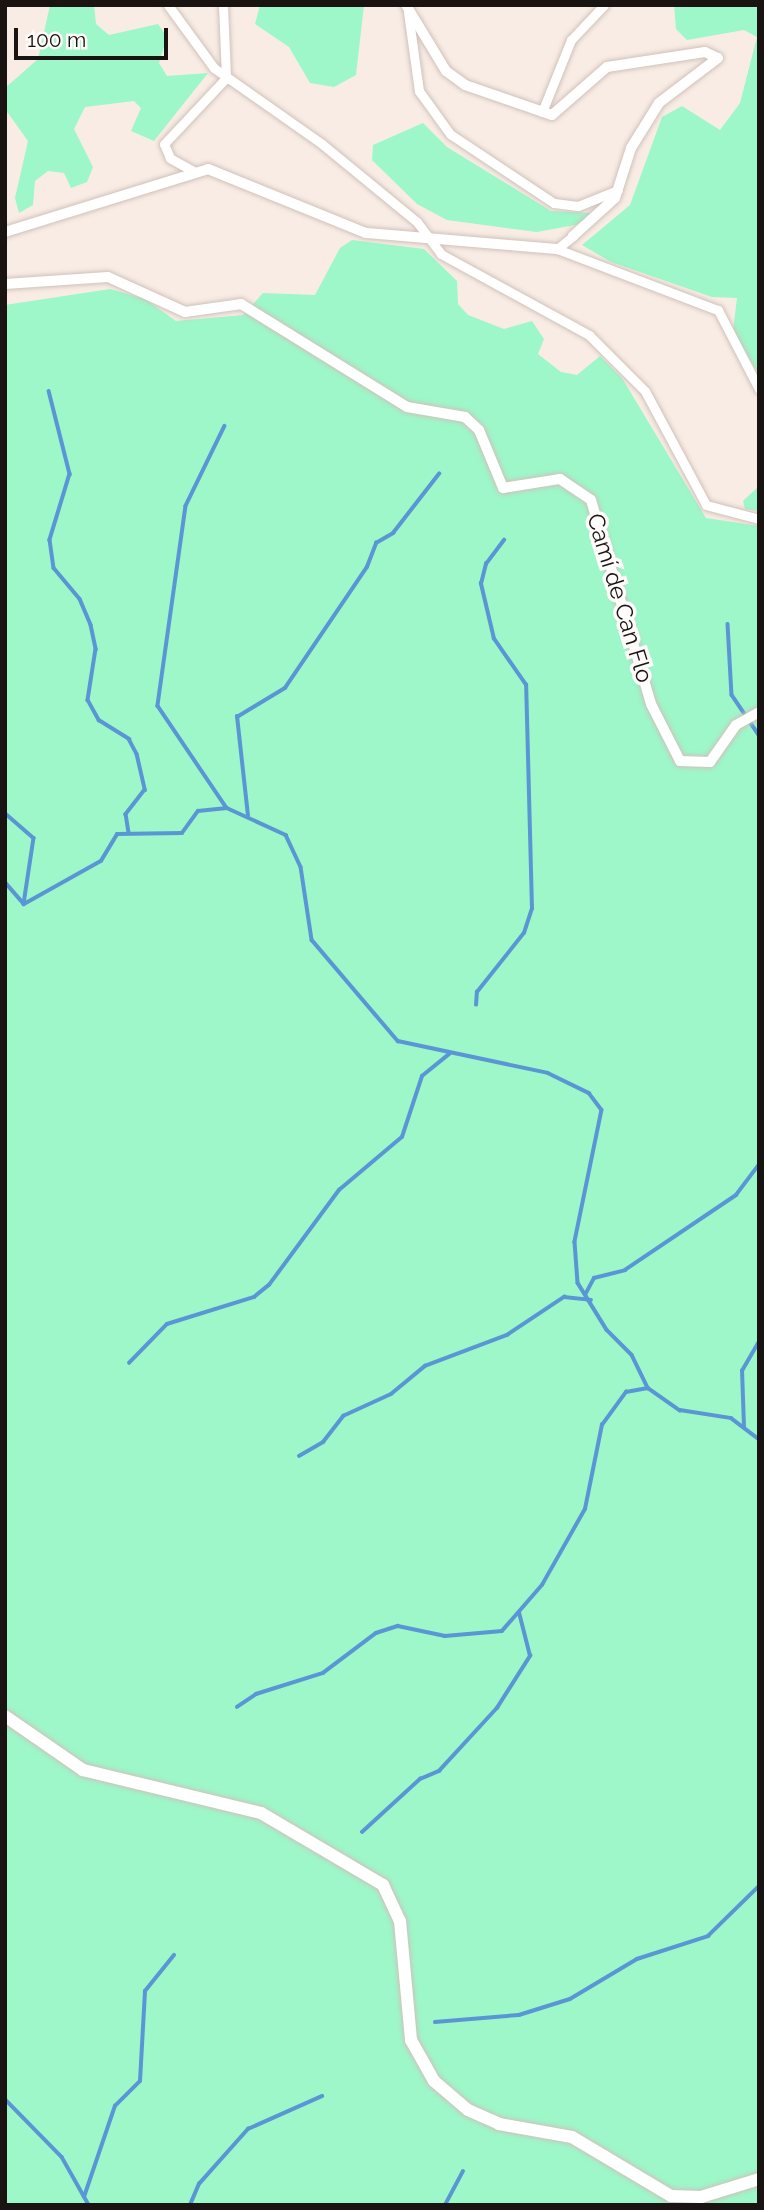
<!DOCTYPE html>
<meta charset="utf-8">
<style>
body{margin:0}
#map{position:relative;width:764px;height:2210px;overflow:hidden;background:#f9ece4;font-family:Raleway,sans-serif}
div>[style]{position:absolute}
.green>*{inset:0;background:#9df7c9}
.stream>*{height:3.5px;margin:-1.75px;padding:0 1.75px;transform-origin:1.75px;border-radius:1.75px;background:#5a96d5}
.roads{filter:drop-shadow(0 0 2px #cfc2bb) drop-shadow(0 0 2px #cfc2bb)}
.minor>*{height:9px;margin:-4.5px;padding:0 4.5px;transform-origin:4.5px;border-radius:4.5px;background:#fff}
.tertiary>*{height:10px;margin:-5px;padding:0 5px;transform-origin:5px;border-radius:5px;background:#fff}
.secondary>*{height:12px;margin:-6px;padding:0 6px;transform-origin:6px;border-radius:6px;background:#fff}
span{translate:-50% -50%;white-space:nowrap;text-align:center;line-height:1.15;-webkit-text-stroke:7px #fefbfa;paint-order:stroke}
.street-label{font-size:23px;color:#191412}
.frame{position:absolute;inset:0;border:7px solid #191412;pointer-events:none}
.scale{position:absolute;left:14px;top:28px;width:154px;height:32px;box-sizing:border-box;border:4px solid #191412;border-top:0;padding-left:9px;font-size:21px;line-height:24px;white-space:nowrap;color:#191412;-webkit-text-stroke:5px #fefbfa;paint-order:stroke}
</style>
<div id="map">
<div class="green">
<div style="clip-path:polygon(50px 5px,94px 5px,96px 24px,109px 35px,158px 24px,167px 37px,159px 63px,167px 76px,208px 73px,154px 141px,131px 131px,141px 108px,134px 101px,85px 107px,74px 129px,93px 167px,87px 182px,71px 188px,64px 173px,48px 171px,35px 181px,33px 205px,19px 213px,15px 198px,28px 141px,5px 109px,5px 88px,38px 59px)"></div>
<div style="clip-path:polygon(260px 5px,364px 5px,356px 75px,334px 87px,310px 83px,289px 47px,255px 24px)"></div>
<div style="clip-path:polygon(674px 5px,759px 5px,759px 375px,733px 331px,737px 298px,712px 297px,611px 262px,582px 245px,630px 205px,662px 117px,682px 106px,720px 130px,740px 103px,757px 37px,744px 30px,687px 40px,676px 29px)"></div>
<div style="clip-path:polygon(423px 123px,447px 147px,551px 211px,593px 213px,580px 224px,537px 232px,447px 220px,417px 204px,372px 160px,373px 145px)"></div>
<div style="clip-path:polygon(352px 240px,424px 249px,457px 281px,458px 304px,468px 315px,504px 329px,532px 321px,544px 339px,538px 354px,561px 372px,577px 375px,600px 356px,622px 378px,706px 518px,759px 526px,759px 2205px,5px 2205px,5px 305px,110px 289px,145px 299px,176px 321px,243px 315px,263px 293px,315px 295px,340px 248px)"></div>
<div style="clip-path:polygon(759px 486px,759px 511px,745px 509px,743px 501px)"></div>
</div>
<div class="stream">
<div style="left:49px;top:391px;width:86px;rotate:75.8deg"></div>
<div style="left:70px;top:474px;width:69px;rotate:106.9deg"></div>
<div style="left:50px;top:540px;width:28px;rotate:82deg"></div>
<div style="left:54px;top:568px;width:40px;rotate:50deg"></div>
<div style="left:80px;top:599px;width:28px;rotate:67deg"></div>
<div style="left:91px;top:625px;width:25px;rotate:78deg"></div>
<div style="left:96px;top:649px;width:52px;rotate:98.9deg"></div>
<div style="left:88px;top:700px;width:23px;rotate:61deg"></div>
<div style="left:99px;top:720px;width:36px;rotate:32deg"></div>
<div style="left:129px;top:739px;width:17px;rotate:62deg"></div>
<div style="left:137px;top:754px;width:37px;rotate:77deg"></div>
<div style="left:145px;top:790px;width:31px;rotate:128deg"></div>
<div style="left:126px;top:814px;width:19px;rotate:81deg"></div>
<div style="left:225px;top:426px;width:89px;rotate:116deg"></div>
<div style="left:186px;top:506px;width:202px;rotate:98deg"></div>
<div style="left:158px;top:706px;width:122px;rotate:56deg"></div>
<div style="left:728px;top:624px;width:71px;rotate:86.8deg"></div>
<div style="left:732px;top:695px;width:48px;rotate:56deg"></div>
<div style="left:5px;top:813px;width:38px;rotate:41deg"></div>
<div style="left:34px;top:838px;width:67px;rotate:98.6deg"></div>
<div style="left:248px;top:816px;width:100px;rotate:-96.3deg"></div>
<div style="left:237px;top:717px;width:56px;rotate:-31.1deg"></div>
<div style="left:285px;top:688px;width:146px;rotate:-55.9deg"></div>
<div style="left:367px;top:567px;width:26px;rotate:-69deg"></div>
<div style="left:376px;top:543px;width:20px;rotate:-30deg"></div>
<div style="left:393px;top:533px;width:75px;rotate:-52.1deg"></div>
<div style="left:5px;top:882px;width:29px;rotate:49deg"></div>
<div style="left:24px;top:904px;width:88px;rotate:-29.2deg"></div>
<div style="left:101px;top:861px;width:31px;rotate:-59deg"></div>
<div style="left:117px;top:834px;width:65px;rotate:-0.9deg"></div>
<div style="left:182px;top:833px;width:27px;rotate:-54deg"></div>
<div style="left:198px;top:811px;width:29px;rotate:-6deg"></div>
<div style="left:227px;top:808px;width:65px;rotate:24.6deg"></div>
<div style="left:286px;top:835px;width:35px;rotate:65deg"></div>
<div style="left:301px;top:867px;width:74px;rotate:81.4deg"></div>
<div style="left:312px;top:940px;width:133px;rotate:49.6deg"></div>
<div style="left:398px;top:1041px;width:153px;rotate:12deg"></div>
<div style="left:548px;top:1073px;width:46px;rotate:26deg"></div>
<div style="left:589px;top:1093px;width:21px;rotate:53deg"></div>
<div style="left:602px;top:1110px;width:135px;rotate:101.6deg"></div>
<div style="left:575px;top:1242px;width:41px;rotate:85.8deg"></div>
<div style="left:578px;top:1283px;width:55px;rotate:58.3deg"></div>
<div style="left:607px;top:1330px;width:35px;rotate:45deg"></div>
<div style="left:632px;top:1355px;width:37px;rotate:64deg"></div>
<div style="left:648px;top:1388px;width:39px;rotate:35deg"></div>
<div style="left:680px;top:1410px;width:52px;rotate:8.9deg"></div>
<div style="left:731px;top:1418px;width:35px;rotate:37deg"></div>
<div style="left:476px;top:1005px;width:13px;rotate:-86deg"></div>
<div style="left:477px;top:992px;width:75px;rotate:-51.5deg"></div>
<div style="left:524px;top:933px;width:25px;rotate:-72deg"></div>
<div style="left:532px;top:909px;width:224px;rotate:-91.5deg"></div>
<div style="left:526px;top:685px;width:56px;rotate:-124.8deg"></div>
<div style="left:494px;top:639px;width:57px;rotate:-103.3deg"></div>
<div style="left:481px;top:584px;width:21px;rotate:-76deg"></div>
<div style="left:486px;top:564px;width:30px;rotate:-53deg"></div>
<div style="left:585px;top:1295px;width:19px;rotate:-62deg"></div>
<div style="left:594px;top:1278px;width:32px;rotate:-14deg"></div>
<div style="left:625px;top:1270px;width:134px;rotate:-34deg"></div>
<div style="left:736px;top:1195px;width:38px;rotate:-53deg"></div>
<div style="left:129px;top:1363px;width:54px;rotate:-45.7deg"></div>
<div style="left:167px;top:1324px;width:91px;rotate:-17.2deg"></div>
<div style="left:254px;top:1297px;width:19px;rotate:-39deg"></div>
<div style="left:269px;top:1285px;width:118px;rotate:-53.6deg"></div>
<div style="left:339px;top:1190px;width:82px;rotate:-40.1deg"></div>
<div style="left:402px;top:1137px;width:64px;rotate:-71.8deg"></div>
<div style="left:422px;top:1076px;width:35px;rotate:-39deg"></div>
<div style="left:744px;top:1427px;width:56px;rotate:-92deg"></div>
<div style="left:742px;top:1371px;width:34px;rotate:-60deg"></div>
<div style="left:299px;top:1456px;width:28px;rotate:-30deg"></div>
<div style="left:323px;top:1442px;width:33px;rotate:-52deg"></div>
<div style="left:343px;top:1416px;width:53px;rotate:-24.6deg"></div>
<div style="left:391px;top:1394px;width:44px;rotate:-39.5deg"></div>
<div style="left:425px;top:1366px;width:88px;rotate:-20.7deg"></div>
<div style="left:507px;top:1335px;width:69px;rotate:-33.7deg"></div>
<div style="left:564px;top:1297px;width:27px;rotate:6deg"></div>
<div style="left:237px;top:1707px;width:23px;rotate:-34deg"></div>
<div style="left:256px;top:1694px;width:70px;rotate:-17.4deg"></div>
<div style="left:323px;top:1673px;width:66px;rotate:-37deg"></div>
<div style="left:376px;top:1633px;width:23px;rotate:-18deg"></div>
<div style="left:398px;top:1626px;width:48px;rotate:12deg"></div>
<div style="left:445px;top:1636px;width:57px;rotate:-5deg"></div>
<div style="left:502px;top:1631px;width:61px;rotate:-49deg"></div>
<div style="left:542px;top:1585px;width:87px;rotate:-60.5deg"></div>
<div style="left:585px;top:1509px;width:86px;rotate:-78.6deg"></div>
<div style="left:602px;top:1425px;width:41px;rotate:-54deg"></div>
<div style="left:626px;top:1392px;width:22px;rotate:-10deg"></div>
<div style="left:362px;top:1832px;width:79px;rotate:-42.4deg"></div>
<div style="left:420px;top:1779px;width:21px;rotate:-23deg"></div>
<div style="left:439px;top:1771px;width:86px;rotate:-47.4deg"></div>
<div style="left:497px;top:1708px;width:62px;rotate:-57.6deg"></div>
<div style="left:530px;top:1656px;width:44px;rotate:-104.3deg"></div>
<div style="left:435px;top:2022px;width:84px;rotate:-4.8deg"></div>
<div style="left:519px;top:2015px;width:53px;rotate:-17.4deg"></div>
<div style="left:570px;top:1999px;width:78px;rotate:-30.8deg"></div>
<div style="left:637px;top:1959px;width:75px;rotate:-17.9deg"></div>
<div style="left:708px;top:1936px;width:71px;rotate:-44.4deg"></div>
<div style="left:5px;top:2099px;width:81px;rotate:45.5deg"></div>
<div style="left:62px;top:2157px;width:55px;rotate:60.6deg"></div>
<div style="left:84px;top:2197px;width:96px;rotate:-71.2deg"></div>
<div style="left:115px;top:2106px;width:35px;rotate:-45deg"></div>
<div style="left:140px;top:2081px;width:90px;rotate:-86.8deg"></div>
<div style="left:145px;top:1991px;width:46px;rotate:-51.1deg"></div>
<div style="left:190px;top:2205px;width:23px;rotate:-67deg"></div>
<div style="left:199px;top:2184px;width:74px;rotate:-48.3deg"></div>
<div style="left:248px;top:2129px;width:81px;rotate:-24deg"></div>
<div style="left:445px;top:2205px;width:38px;rotate:-62deg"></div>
</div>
<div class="roads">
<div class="minor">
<div style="left:168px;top:5px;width:78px;rotate:53.9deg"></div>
<div style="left:214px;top:68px;width:132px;rotate:35.1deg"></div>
<div style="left:322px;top:144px;width:123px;rotate:39.4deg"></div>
<div style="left:417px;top:222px;width:40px;rotate:53deg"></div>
<div style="left:441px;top:254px;width:169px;rotate:28.7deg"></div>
<div style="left:589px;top:335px;width:79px;rotate:45deg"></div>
<div style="left:645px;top:391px;width:129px;rotate:61.8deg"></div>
<div style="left:706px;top:505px;width:55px;rotate:14.8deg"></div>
<div style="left:223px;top:5px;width:73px;rotate:87.6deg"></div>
<div style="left:408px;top:12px;width:80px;rotate:82.1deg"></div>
<div style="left:419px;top:91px;width:53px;rotate:54.2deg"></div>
<div style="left:450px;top:134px;width:125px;rotate:33.6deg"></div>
<div style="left:554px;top:203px;width:24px;rotate:7deg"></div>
<div style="left:578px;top:206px;width:43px;rotate:-21.8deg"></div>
<div style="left:542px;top:112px;width:78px;rotate:-68.1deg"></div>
<div style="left:571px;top:40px;width:48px;rotate:-46.7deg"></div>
<div style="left:195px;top:172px;width:29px;rotate:-151deg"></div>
<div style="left:170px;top:158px;width:15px;rotate:-113deg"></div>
<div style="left:164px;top:144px;width:91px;rotate:-46.8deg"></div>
<div style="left:573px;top:236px;width:21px;rotate:141deg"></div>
<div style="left:557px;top:249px;width:172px;rotate:20.8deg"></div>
<div style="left:718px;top:310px;width:89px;rotate:62.6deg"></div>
</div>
<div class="tertiary">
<div style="left:406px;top:5px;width:77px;rotate:58.8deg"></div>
<div style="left:446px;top:71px;width:24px;rotate:36deg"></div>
<div style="left:465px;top:85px;width:92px;rotate:19deg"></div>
<div style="left:552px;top:115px;width:73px;rotate:-41.1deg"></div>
<div style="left:607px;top:67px;width:99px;rotate:-8.7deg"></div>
<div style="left:705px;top:52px;width:14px;rotate:25deg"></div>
<div style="left:718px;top:58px;width:74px;rotate:142.7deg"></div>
<div style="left:659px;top:103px;width:53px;rotate:121.9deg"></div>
<div style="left:631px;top:148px;width:52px;rotate:107.7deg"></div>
<div style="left:615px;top:198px;width:57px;rotate:137.9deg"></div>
<div style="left:5px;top:232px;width:213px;rotate:-17.2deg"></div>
<div style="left:208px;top:169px;width:170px;rotate:22.1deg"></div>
<div style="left:366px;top:233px;width:192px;rotate:4.8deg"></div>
<div style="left:5px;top:284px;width:103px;rotate:-3.9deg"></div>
<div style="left:108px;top:277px;width:85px;rotate:24.4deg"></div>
<div style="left:185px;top:312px;width:57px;rotate:-8.1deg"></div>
<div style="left:241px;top:304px;width:195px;rotate:31.8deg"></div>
<div style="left:407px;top:407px;width:59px;rotate:9.8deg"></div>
<div style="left:465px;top:417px;width:19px;rotate:43deg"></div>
<div style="left:479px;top:430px;width:63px;rotate:67.5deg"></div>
<div style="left:503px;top:488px;width:58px;rotate:-9deg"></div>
<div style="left:560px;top:479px;width:37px;rotate:34deg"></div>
<div style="left:591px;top:500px;width:213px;rotate:73.6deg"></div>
<div style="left:651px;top:704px;width:64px;rotate:63deg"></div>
<div style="left:680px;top:761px;width:30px;rotate:2deg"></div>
<div style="left:710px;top:762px;width:45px;rotate:-54.9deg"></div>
<div style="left:736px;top:725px;width:26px;rotate:-29deg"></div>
</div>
<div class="secondary">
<div style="left:5px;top:1716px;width:95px;rotate:34.7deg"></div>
<div style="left:83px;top:1770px;width:183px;rotate:13.6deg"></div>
<div style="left:261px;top:1813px;width:142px;rotate:30.5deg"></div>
<div style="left:383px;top:1885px;width:40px;rotate:65deg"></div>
<div style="left:400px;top:1921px;width:120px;rotate:84.7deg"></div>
<div style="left:411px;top:2040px;width:47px;rotate:60.7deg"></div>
<div style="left:434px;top:2081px;width:45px;rotate:40.5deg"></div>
<div style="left:468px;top:2110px;width:34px;rotate:24deg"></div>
<div style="left:499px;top:2124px;width:74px;rotate:10.1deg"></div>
<div style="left:572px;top:2137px;width:115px;rotate:30.8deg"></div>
<div style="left:671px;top:2196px;width:30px;rotate:2deg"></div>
<div style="left:701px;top:2197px;width:61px;rotate:-17.2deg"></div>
</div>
</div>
<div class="street-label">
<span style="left:620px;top:598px;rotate:73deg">Camí de Can Flo</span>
</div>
<div class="frame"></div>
<div class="scale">100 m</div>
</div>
